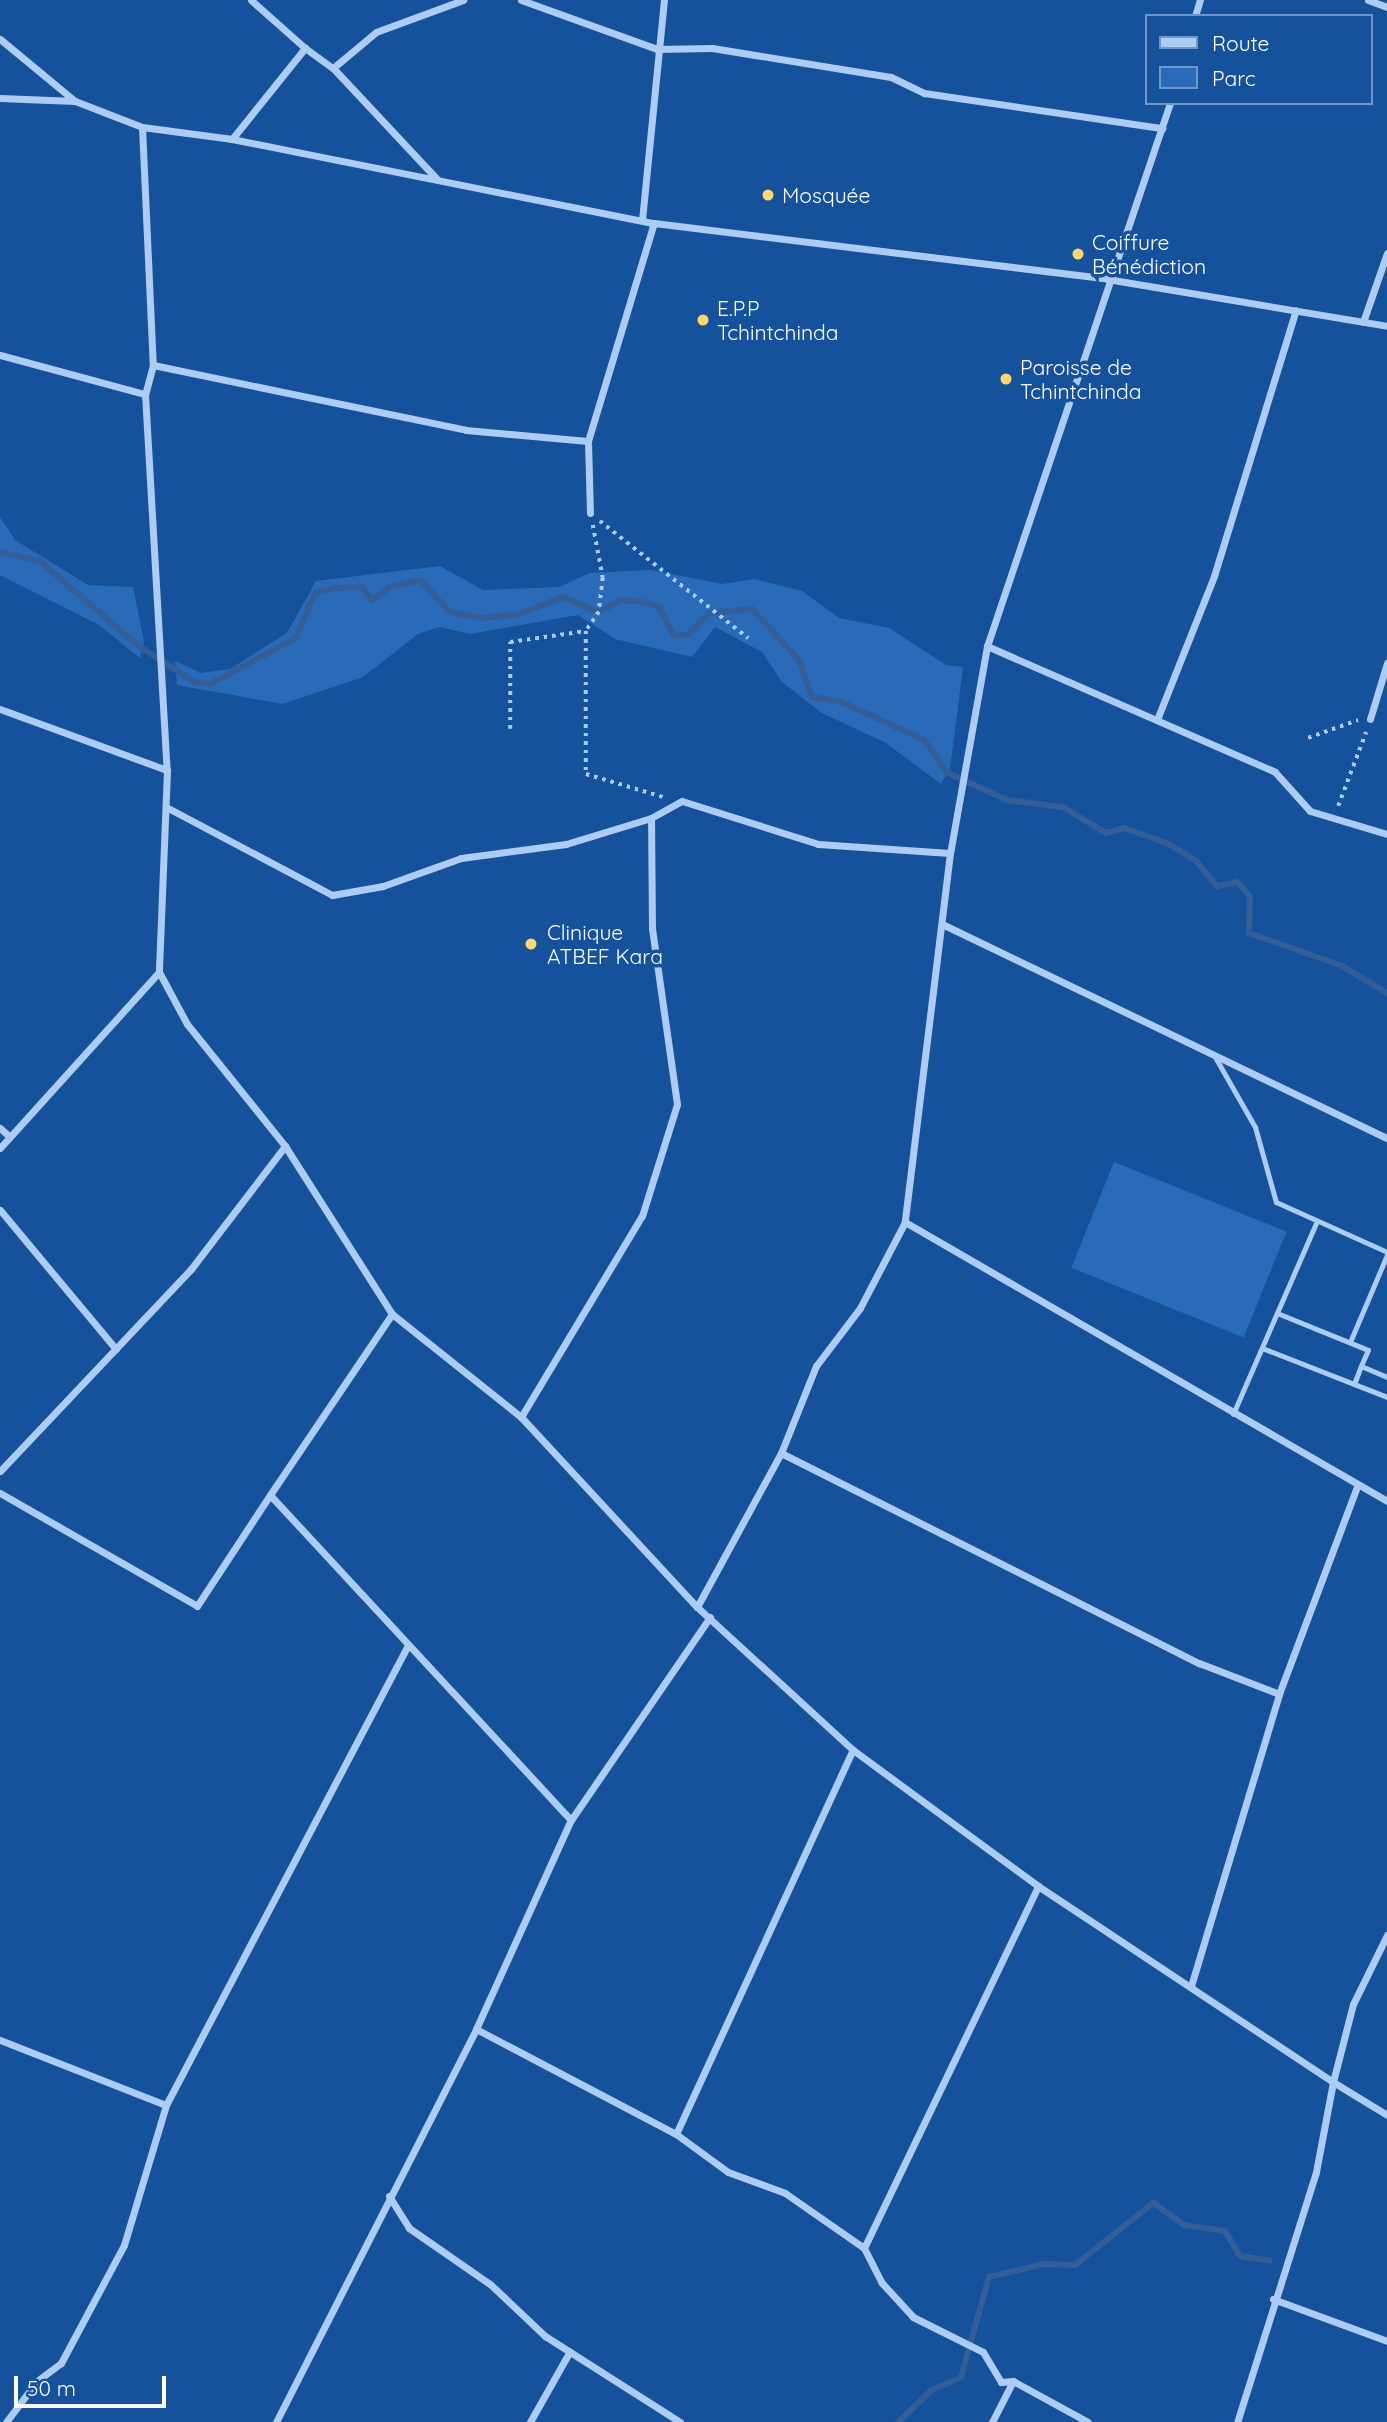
<!DOCTYPE html>
<meta charset="utf-8">
<style>
body{margin:0}
#map{position:relative;width:1387px;height:2422px;overflow:hidden;background:#16519c;font-family:Quicksand,sans-serif}
div>[style]{position:absolute}
.green>*{inset:0;background:#2a6bb9;transform-origin:0 0}
.stream>*{height:6px;margin:-3px;padding:0 3px;transform-origin:3px;border-radius:3px;background:#345e95}
.path>*{height:3.5px;margin-top:-1.75px;transform-origin:0;background:repeating-linear-gradient(90deg,#adccf3 0 3.5px,transparent 0 8.5px)}
.lane>*{height:5px;margin:-2.5px;padding:0 2.5px;transform-origin:2.5px;border-radius:2.5px;background:#adccf3}
.street>*{height:7px;margin:-3.5px;padding:0 3.5px;transform-origin:3.5px;border-radius:3.5px;background:#adccf3}
.dots>*{width:19px;height:19px;translate:-50% -50%;box-sizing:border-box;border:4px solid #16519c;border-radius:50%}
span{translate:-50% -50%;white-space:nowrap;text-align:center;line-height:1.15;-webkit-text-stroke:7px #16519c;paint-order:stroke}
.poi-label{font-size:21px;color:#fff}
.left{translate:0 -50%;text-align:left}
.legend{position:absolute;left:1145px;top:14px;width:228px;height:91px;box-sizing:border-box;background:#16519c;border:2px solid #7397c4;margin:0;padding:9px 12px;list-style:none;font-size:21px;color:#fff}
.legend li{display:flex;align-items:center;gap:14px;height:35px}
.legend b{width:35px;border:2px solid #7397c4}
.scale{position:absolute;left:14px;top:2376px;width:152px;height:32px;box-sizing:border-box;border:4px solid #fff;border-top:0;padding-left:9px;font-size:21px;line-height:24px;white-space:nowrap;color:#fff;-webkit-text-stroke:5px #16519c;paint-order:stroke}
</style>
<div id="map">
<div class="green">
<div style="clip-path:polygon(0 517px,15px 540px,88px 585px,133px 587px,144px 642px,140px 658px,99px 625px,0 575px)"></div>
<div style="clip-path:polygon(440px 566px,483px 590px,559px 587px,590px 573px,651px 570px,722px 584px,754px 579px,802px 591px,839px 618px,889px 628px,946px 665px,963px 667px,950px 768px,941px 784px,886px 743px,822px 713px,782px 682px,762px 652px,715px 627px,692px 657px,615px 639px,578px 615px,470px 634px,440px 627px,418px 634px,363px 677px,282px 704px,177px 685px,175px 661px,201px 673px,230px 669px,287px 633px,316px 581px)"></div>
<div style="left:1114px;top:1162px;width:186px;height:114px;rotate:22deg"></div>
</div>
<div class="stream">
<div style="left:0;top:552px;width:41px;rotate:12.7deg"></div>
<div style="left:40px;top:561px;width:127px;rotate:40.8deg"></div>
<div style="left:136px;top:644px;width:69px;rotate:33.2deg"></div>
<div style="left:194px;top:682px;width:16px;rotate:7deg"></div>
<div style="left:210px;top:684px;width:98px;rotate:-28.1deg"></div>
<div style="left:296px;top:638px;width:49px;rotate:-67.1deg"></div>
<div style="left:315px;top:593px;width:20px;rotate:-15deg"></div>
<div style="left:334px;top:588px;width:28px;rotate:-2deg"></div>
<div style="left:362px;top:587px;width:16px;rotate:52deg"></div>
<div style="left:372px;top:600px;width:22px;rotate:-36deg"></div>
<div style="left:390px;top:587px;width:31px;rotate:-13deg"></div>
<div style="left:420px;top:580px;width:44px;rotate:46.8deg"></div>
<div style="left:450px;top:612px;width:31px;rotate:11deg"></div>
<div style="left:480px;top:618px;width:37px;rotate:-5deg"></div>
<div style="left:517px;top:615px;width:49px;rotate:-21.4deg"></div>
<div style="left:563px;top:597px;width:39px;rotate:23deg"></div>
<div style="left:599px;top:612px;width:25px;rotate:-29deg"></div>
<div style="left:621px;top:600px;width:21px;rotate:5deg"></div>
<div style="left:642px;top:602px;width:18px;rotate:16deg"></div>
<div style="left:659px;top:607px;width:33px;rotate:63deg"></div>
<div style="left:674px;top:636px;width:15px;rotate:-8deg"></div>
<div style="left:689px;top:634px;width:29px;rotate:-46deg"></div>
<div style="left:709px;top:613px;width:43px;rotate:-5.3deg"></div>
<div style="left:752px;top:609px;width:69px;rotate:47.3deg"></div>
<div style="left:799px;top:660px;width:39px;rotate:71deg"></div>
<div style="left:812px;top:697px;width:30px;rotate:9deg"></div>
<div style="left:842px;top:702px;width:90px;rotate:24.9deg"></div>
<div style="left:924px;top:740px;width:39px;rotate:55deg"></div>
<div style="left:946px;top:772px;width:67px;rotate:24.7deg"></div>
<div style="left:1007px;top:800px;width:56px;rotate:7.1deg"></div>
<div style="left:1063px;top:807px;width:50px;rotate:31.2deg"></div>
<div style="left:1106px;top:833px;width:19px;rotate:-16deg"></div>
<div style="left:1124px;top:828px;width:48px;rotate:19.6deg"></div>
<div style="left:1169px;top:844px;width:32px;rotate:32deg"></div>
<div style="left:1196px;top:861px;width:33px;rotate:50deg"></div>
<div style="left:1217px;top:886px;width:20px;rotate:-11deg"></div>
<div style="left:1237px;top:882px;width:8px;rotate:45deg"></div>
<div style="left:1243px;top:888px;width:11px;rotate:52deg"></div>
<div style="left:1250px;top:897px;width:36px;rotate:92deg"></div>
<div style="left:1249px;top:933px;width:99px;rotate:19.5deg"></div>
<div style="left:1342px;top:966px;width:52px;rotate:31deg"></div>
<div style="left:898px;top:2422px;width:47px;rotate:-43.3deg"></div>
<div style="left:932px;top:2390px;width:32px;rotate:-24deg"></div>
<div style="left:961px;top:2377px;width:104px;rotate:-74.4deg"></div>
<div style="left:989px;top:2277px;width:57px;rotate:-13.3deg"></div>
<div style="left:1044px;top:2264px;width:31px;rotate:2deg"></div>
<div style="left:1075px;top:2265px;width:100px;rotate:-38.5deg"></div>
<div style="left:1153px;top:2203px;width:38px;rotate:35deg"></div>
<div style="left:1184px;top:2225px;width:41px;rotate:8.3deg"></div>
<div style="left:1225px;top:2231px;width:29px;rotate:59deg"></div>
<div style="left:1240px;top:2256px;width:30px;rotate:9deg"></div>
</div>
<div class="path">
<div style="left:600px;top:521px;width:189px;rotate:38.3deg"></div>
<div style="left:593px;top:525px;width:54px;rotate:79.3deg"></div>
<div style="left:603px;top:578px;width:34px;rotate:97deg"></div>
<div style="left:599px;top:612px;width:23px;rotate:124deg"></div>
<div style="left:586px;top:631px;width:143px;rotate:90deg"></div>
<div style="left:586px;top:774px;width:80px;rotate:16.6deg"></div>
<div style="left:510px;top:729px;width:87px;rotate:-90deg"></div>
<div style="left:510px;top:642px;width:77px;rotate:-8.2deg"></div>
<div style="left:1308px;top:738px;width:53px;rotate:-19.8deg"></div>
<div style="left:1338px;top:806px;width:79px;rotate:-69.3deg"></div>
</div>
<div class="lane">
<div style="left:1215px;top:1057px;width:81px;rotate:60.3deg"></div>
<div style="left:1255px;top:1127px;width:78px;rotate:74.4deg"></div>
<div style="left:1276px;top:1202px;width:122px;rotate:24.2deg"></div>
<div style="left:1277px;top:1313px;width:98px;rotate:22.1deg"></div>
<div style="left:1368px;top:1350px;width:17px;rotate:114deg"></div>
<div style="left:1361px;top:1366px;width:28px;rotate:23deg"></div>
<div style="left:1350px;top:1342px;width:95px;rotate:-67deg"></div>
<div style="left:1262px;top:1348px;width:134px;rotate:21.4deg"></div>
<div style="left:1354px;top:1384px;width:19px;rotate:-69deg"></div>
<div style="left:1233px;top:1414px;width:208px;rotate:-66.5deg"></div>
</div>
<div class="street">
<div style="left:521px;top:0;width:145px;rotate:19.8deg"></div>
<div style="left:657px;top:49px;width:55px;rotate:-1deg"></div>
<div style="left:712px;top:48px;width:181px;rotate:9.2deg"></div>
<div style="left:891px;top:77px;width:37px;rotate:26deg"></div>
<div style="left:924px;top:93px;width:241px;rotate:8.4deg"></div>
<div style="left:1368px;top:0;width:20px;rotate:20deg"></div>
<div style="left:1195px;top:16px;width:17px;rotate:-73deg"></div>
<div style="left:0;top:39px;width:97px;rotate:39.6deg"></div>
<div style="left:75px;top:101px;width:72px;rotate:21.2deg"></div>
<div style="left:142px;top:127px;width:91px;rotate:7.6deg"></div>
<div style="left:232px;top:139px;width:430px;rotate:11.3deg"></div>
<div style="left:654px;top:223px;width:456px;rotate:7deg"></div>
<div style="left:1107px;top:279px;width:284px;rotate:9.5deg"></div>
<div style="left:305px;top:48px;width:34px;rotate:36deg"></div>
<div style="left:333px;top:68px;width:56px;rotate:-39.9deg"></div>
<div style="left:376px;top:32px;width:93px;rotate:-20.2deg"></div>
<div style="left:333px;top:68px;width:152px;rotate:46.9deg"></div>
<div style="left:0;top:98px;width:75px;rotate:2.3deg"></div>
<div style="left:1170px;top:103px;width:573px;rotate:108.62deg"></div>
<div style="left:987px;top:646px;width:210px;rotate:100.1deg"></div>
<div style="left:950px;top:853px;width:372px;rotate:97deg"></div>
<div style="left:905px;top:1222px;width:557px;rotate:30.06deg"></div>
<div style="left:142px;top:127px;width:238px;rotate:87.4deg"></div>
<div style="left:153px;top:365px;width:30px;rotate:105deg"></div>
<div style="left:145px;top:394px;width:377px;rotate:86.7deg"></div>
<div style="left:167px;top:770px;width:202px;rotate:92.3deg"></div>
<div style="left:159px;top:972px;width:59px;rotate:61.7deg"></div>
<div style="left:187px;top:1024px;width:156px;rotate:51.2deg"></div>
<div style="left:285px;top:1146px;width:199px;rotate:57.5deg"></div>
<div style="left:392px;top:1314px;width:165px;rotate:38.6deg"></div>
<div style="left:521px;top:1417px;width:259px;rotate:47.2deg"></div>
<div style="left:697px;top:1607px;width:212px;rotate:42.5deg"></div>
<div style="left:853px;top:1750px;width:230px;rotate:36.3deg"></div>
<div style="left:1038px;top:1886px;width:354px;rotate:33.6deg"></div>
<div style="left:1333px;top:2082px;width:92px;rotate:100.7deg"></div>
<div style="left:1316px;top:2172px;width:262px;rotate:107.5deg"></div>
<div style="left:232px;top:139px;width:117px;rotate:-51.3deg"></div>
<div style="left:305px;top:48px;width:72px;rotate:-138.4deg"></div>
<div style="left:642px;top:220px;width:221px;rotate:-84.3deg"></div>
<div style="left:1363px;top:322px;width:73px;rotate:-70.8deg"></div>
<div style="left:0;top:355px;width:150px;rotate:15.1deg"></div>
<div style="left:153px;top:365px;width:320px;rotate:11.7deg"></div>
<div style="left:466px;top:430px;width:122px;rotate:5.2deg"></div>
<div style="left:590px;top:513px;width:72px;rotate:-91.6deg"></div>
<div style="left:588px;top:441px;width:228px;rotate:-73.2deg"></div>
<div style="left:987px;top:646px;width:314px;rotate:23.6deg"></div>
<div style="left:1275px;top:772px;width:52px;rotate:48.1deg"></div>
<div style="left:1310px;top:811px;width:80px;rotate:16.6deg"></div>
<div style="left:0;top:709px;width:178px;rotate:20.1deg"></div>
<div style="left:1158px;top:717px;width:152px;rotate:-68.3deg"></div>
<div style="left:1214px;top:576px;width:278px;rotate:-72.9deg"></div>
<div style="left:1370px;top:719px;width:59px;rotate:-73.1deg"></div>
<div style="left:166px;top:807px;width:188px;rotate:27.9deg"></div>
<div style="left:332px;top:895px;width:52px;rotate:-10deg"></div>
<div style="left:383px;top:886px;width:83px;rotate:-19.7deg"></div>
<div style="left:461px;top:858px;width:106px;rotate:-7.6deg"></div>
<div style="left:566px;top:844px;width:89px;rotate:-17deg"></div>
<div style="left:942px;top:924px;width:494px;rotate:25.7deg"></div>
<div style="left:0;top:1128px;width:12px;rotate:42deg"></div>
<div style="left:0;top:1148px;width:237px;rotate:-47.9deg"></div>
<div style="left:0;top:1210px;width:181px;rotate:50.2deg"></div>
<div style="left:392px;top:1314px;width:218px;rotate:124deg"></div>
<div style="left:270px;top:1495px;width:443px;rotate:47.2deg"></div>
<div style="left:521px;top:1417px;width:235px;rotate:-59deg"></div>
<div style="left:642px;top:1216px;width:117px;rotate:-72.6deg"></div>
<div style="left:677px;top:1104px;width:177px;rotate:-98.1deg"></div>
<div style="left:652px;top:929px;width:111px;rotate:-90.5deg"></div>
<div style="left:651px;top:818px;width:35px;rotate:-29deg"></div>
<div style="left:682px;top:801px;width:143px;rotate:17.5deg"></div>
<div style="left:818px;top:844px;width:132px;rotate:3.9deg"></div>
<div style="left:781px;top:1453px;width:468px;rotate:26.7deg"></div>
<div style="left:1199px;top:1663px;width:86px;rotate:21.2deg"></div>
<div style="left:0;top:1471px;width:278px;rotate:-46.6deg"></div>
<div style="left:191px;top:1269px;width:155px;rotate:-52.6deg"></div>
<div style="left:0;top:1493px;width:227px;rotate:29.8deg"></div>
<div style="left:197px;top:1606px;width:133px;rotate:-56.7deg"></div>
<div style="left:697px;top:1607px;width:175px;rotate:-61.4deg"></div>
<div style="left:781px;top:1453px;width:94px;rotate:-68.1deg"></div>
<div style="left:816px;top:1366px;width:73px;rotate:-52.8deg"></div>
<div style="left:860px;top:1308px;width:97px;rotate:-62.4deg"></div>
<div style="left:1387px;top:1935px;width:77px;rotate:116.2deg"></div>
<div style="left:1353px;top:2004px;width:81px;rotate:104.4deg"></div>
<div style="left:1333px;top:2082px;width:63px;rotate:31.4deg"></div>
<div style="left:1191px;top:1986px;width:305px;rotate:-73.2deg"></div>
<div style="left:1279px;top:1694px;width:221px;rotate:-69.4deg"></div>
<div style="left:476px;top:2029px;width:226px;rotate:27.7deg"></div>
<div style="left:676px;top:2134px;width:64px;rotate:36.2deg"></div>
<div style="left:728px;top:2172px;width:61px;rotate:20.2deg"></div>
<div style="left:785px;top:2193px;width:96px;rotate:34.8deg"></div>
<div style="left:864px;top:2248px;width:39px;rotate:63deg"></div>
<div style="left:882px;top:2283px;width:46px;rotate:47.6deg"></div>
<div style="left:913px;top:2317px;width:78px;rotate:26.6deg"></div>
<div style="left:983px;top:2352px;width:35px;rotate:59deg"></div>
<div style="left:1001px;top:2382px;width:12px;rotate:-5deg"></div>
<div style="left:0;top:2040px;width:178px;rotate:21.4deg"></div>
<div style="left:676px;top:2134px;width:423px;rotate:-65.3deg"></div>
<div style="left:389px;top:2196px;width:38px;rotate:58deg"></div>
<div style="left:409px;top:2228px;width:98px;rotate:34.7deg"></div>
<div style="left:490px;top:2284px;width:76px;rotate:43.4deg"></div>
<div style="left:545px;top:2336px;width:160px;rotate:32.5deg"></div>
<div style="left:864px;top:2248px;width:402px;rotate:-64.3deg"></div>
<div style="left:1273px;top:2299px;width:121px;rotate:20.2deg"></div>
<div style="left:6px;top:2422px;width:51px;rotate:-52.9deg"></div>
<div style="left:37px;top:2381px;width:30px;rotate:-37deg"></div>
<div style="left:61px;top:2363px;width:134px;rotate:-61.9deg"></div>
<div style="left:124px;top:2245px;width:146px;rotate:-73.3deg"></div>
<div style="left:166px;top:2105px;width:520px;rotate:-62.25deg"></div>
<div style="left:276px;top:2422px;width:441px;rotate:-63deg"></div>
<div style="left:476px;top:2029px;width:230px;rotate:-65.6deg"></div>
<div style="left:571px;top:1820px;width:246px;rotate:-55.6deg"></div>
<div style="left:530px;top:2422px;width:81px;rotate:-60.6deg"></div>
<div style="left:992px;top:2422px;width:46px;rotate:-62.9deg"></div>
<div style="left:1013px;top:2381px;width:85px;rotate:28.7deg"></div>
</div>
<div class="dots">
<div style="left:768px;top:195px;background:#ffd56e"></div>
<div style="left:1078px;top:254px;background:#ffd56e"></div>
<div style="left:703px;top:320px;background:#ffd56e"></div>
<div style="left:1006px;top:379px;background:#ffd56e"></div>
<div style="left:531px;top:944px;background:#ffd56e"></div>
</div>
<div class="poi-label">
<span class="left" style="left:782px;top:195px">Mosquée</span>
<span class="left" style="left:1092px;top:254px">Coiffure<br>Bénédiction</span>
<span class="left" style="left:717px;top:320px">E.P.P<br>Tchintchinda</span>
<span class="left" style="left:1020px;top:379px">Paroisse de<br>Tchintchinda</span>
<span class="left" style="left:547px;top:944px">Clinique<br>ATBEF Kara</span>
</div>
<ul class="legend">
<li><b style="height:9px;background:#adccf3"></b>Route</li>
<li><b style="height:19px;background:#2a6bb9"></b>Parc</li>
</ul>
<div class="scale">50 m</div>
</div>
